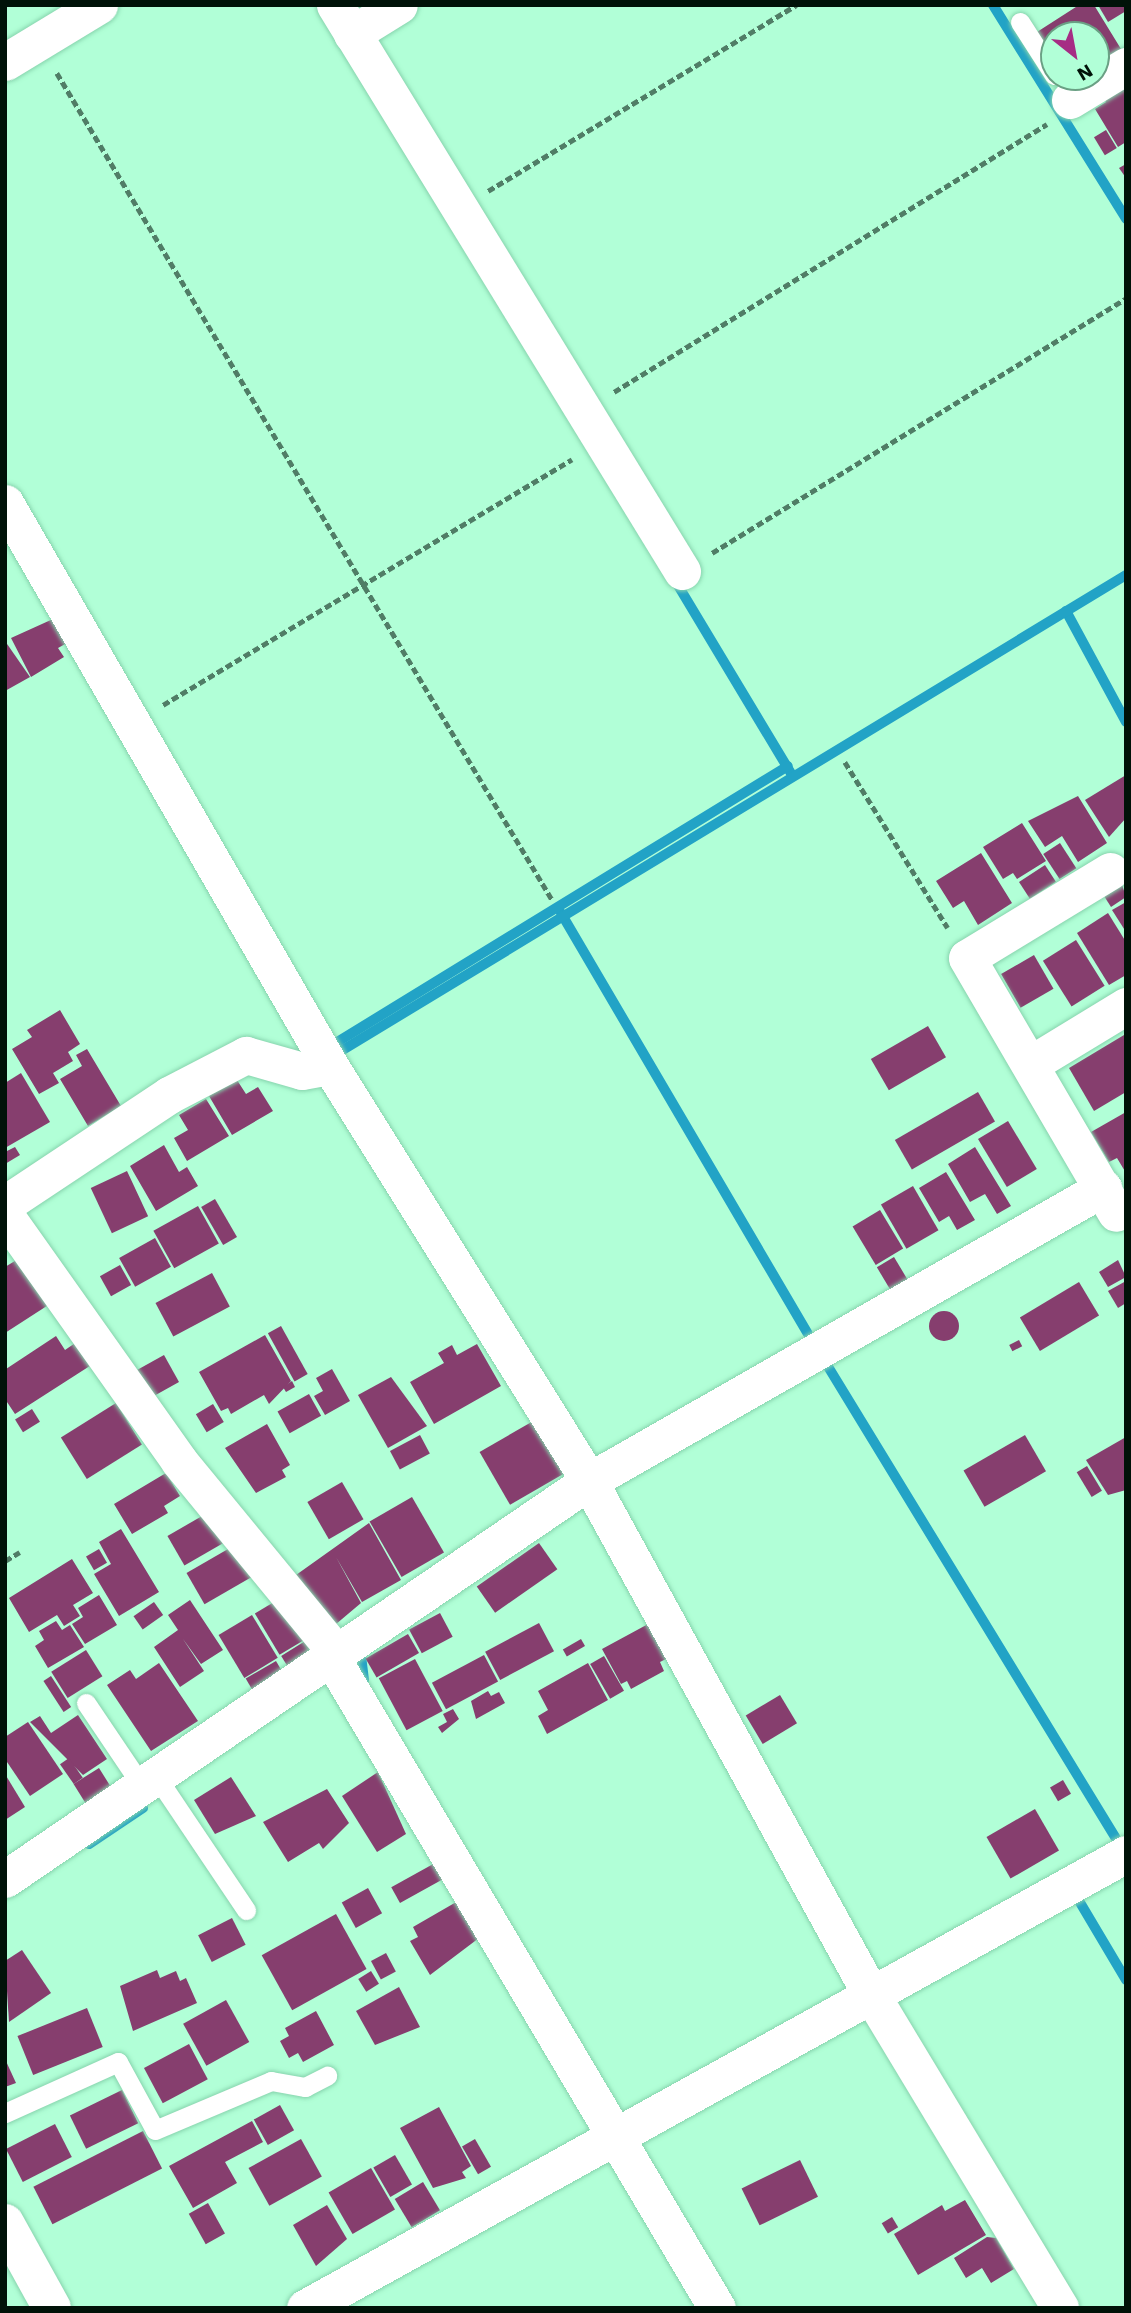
<!DOCTYPE html>
<style>
body{margin:0}
#map{position:relative;width:1131px;height:2313px;overflow:hidden;background:#b1ffd7;font-family:"Work Sans",sans-serif}
div>[style]{position:absolute}
.stream>*{height:10px;margin:-5px;padding:0 5px;transform-origin:5px;border-radius:5px;background:#22a3c6}
.building>*{inset:0;background:#863e6e;transform-origin:0 0}
.round{border-radius:50%}
.path>*{height:4.5px;margin-top:-2.25px;transform-origin:0;background:repeating-linear-gradient(90deg,#507d66 0 7px,transparent 0 10.5px)}
.roads{filter:drop-shadow(0 0 2px #87d4ad) drop-shadow(0 0 2px #87d4ad)}
.service>*{height:19px;margin:-9.5px;padding:0 9.5px;transform-origin:9.5px;border-radius:9.5px;background:#fff}
.minor>*{height:37px;margin:-18.5px;padding:0 18.5px;transform-origin:18.5px;border-radius:18.5px;background:#fff}
.secondary>*{height:38px;margin:-19px;padding:0 19px;transform-origin:19px;border-radius:19px;background:#fff}
span{translate:-50% -50%;white-space:nowrap;text-align:center;line-height:1.15;-webkit-text-stroke:7px #b1ffd7;paint-order:stroke}
.frame{position:absolute;inset:0;border:7px solid #001208;pointer-events:none}
.north{position:absolute;left:1040px;top:21px;width:70px;height:70px;box-sizing:border-box;background:#b1ffd7;border:2px solid #6aa084;border-radius:50%;rotate:149deg;font-size:19px;font-weight:700;line-height:28px;text-align:center;color:#001208}
.north::after{content:'';display:block;margin:auto;width:24px;height:32px;background:#a62d84;clip-path:polygon(50% 0,100% 100%,50% 72%,0 100%)}
</style>
<div id="map">
<div class="stream">
<div style="left:993px;top:5px;width:252px;rotate:58.1deg"></div>
<div style="left:673px;top:577px;width:229px;rotate:59deg"></div>
<div style="left:1066px;top:611px;width:126px;rotate:61.6deg"></div>
<div style="left:561px;top:913px;width:487px;rotate:59.6deg"></div>
<div style="left:334px;top:1044px;width:532px;rotate:-31.48deg"></div>
<div style="left:341px;top:1051px;width:918px;rotate:-31.23deg"></div>
<div style="left:819px;top:1363px;width:6px;rotate:-31deg"></div>
<div style="left:824px;top:1360px;width:559px;rotate:58.61deg"></div>
<div style="left:364px;top:1680px;width:26px;rotate:-97deg"></div>
<div style="left:361px;top:1654px;width:9px;rotate:-36deg"></div>
<div style="left:89px;top:1844px;width:65px;rotate:-33.7deg"></div>
<div style="left:1080px;top:1892px;width:5px;rotate:158deg"></div>
<div style="left:1075px;top:1894px;width:100px;rotate:59.3deg"></div>
</div>
<div class="building">
<div style="clip-path:polygon(1079px 5px,1094px 5px,1121px 49px,1096px 65px,1096px 35px,1054px 35px,1054px 58px,1037px 32px)"></div>
<div style="clip-path:polygon(1098px 5px,1126px 5px,1126px 11px,1108px 22px)"></div>
<div style="clip-path:polygon(1126px 79px,1126px 142px,1118px 147px,1095px 109px,1106px 102px,1101px 94px)"></div>
<div style="left:1106px;top:130px;width:21px;height:14px;rotate:59deg"></div>
<div style="clip-path:polygon(1126px 164px,1126px 178px,1119px 168px)"></div>
<div style="clip-path:polygon(53px 619px,67px 643px,58px 648px,64px 657px,31px 677px,11px 638px)"></div>
<div style="clip-path:polygon(5px 641px,30px 677px,5px 691px)"></div>
<div style="clip-path:polygon(1126px 775px,1126px 818px,1109px 837px,1085px 800px)"></div>
<div style="clip-path:polygon(1078px 796px,1107px 843px,1078px 862px,1062px 836px,1045px 847px,1028px 821px)"></div>
<div style="clip-path:polygon(1022px 823px,1046px 861px,1017px 879px,1013px 873px,1003px 879px,983px 847px)"></div>
<div style="left:1060px;top:843px;width:30px;height:20px;rotate:57deg"></div>
<div style="clip-path:polygon(981px 853px,1012px 903px,978px 925px,964px 901px,953px 908px,936px 881px)"></div>
<div style="left:1045px;top:865px;width:20px;height:31px;rotate:57deg"></div>
<div style="clip-path:polygon(1119px 875px,1126px 897px,1111px 907px,1099px 888px)"></div>
<div style="clip-path:polygon(1126px 902px,1126px 932px,1112px 910px)"></div>
<div style="clip-path:polygon(1108px 913px,1126px 942px,1126px 975px,1109px 985px,1077px 933px)"></div>
<div style="left:1076px;top:940px;width:54px;height:39px;rotate:58deg"></div>
<div style="left:1034px;top:955px;width:39px;height:38px;rotate:60deg"></div>
<div style="clip-path:polygon(60px 1010px,80px 1044px,68px 1052px,73px 1061px,53px 1073px,59px 1083px,39px 1094px,12px 1049px,32px 1037px,27px 1030px)"></div>
<div style="left:928px;top:1026px;width:36px;height:66px;rotate:60deg"></div>
<div style="clip-path:polygon(1124px 1035px,1126px 1092px,1094px 1111px,1069px 1068px)"></div>
<div style="clip-path:polygon(87px 1049px,121px 1106px,88px 1126px,60px 1079px,82px 1066px,76px 1055px)"></div>
<div style="clip-path:polygon(21px 1073px,50px 1122px,5px 1148px,5px 1083px)"></div>
<div style="clip-path:polygon(237px 1080px,246px 1094px,258px 1087px,273px 1111px,232px 1135px,209px 1096px)"></div>
<div style="left:978px;top:1092px;width:34px;height:96px;rotate:60deg"></div>
<div style="clip-path:polygon(206px 1099px,229px 1136px,187px 1161px,174px 1138px,188px 1130px,179px 1115px)"></div>
<div style="clip-path:polygon(1126px 1112px,1126px 1173px,1117px 1158px,1109px 1162px,1091px 1132px)"></div>
<div style="left:1008px;top:1121px;width:56px;height:35px;rotate:59deg"></div>
<div style="clip-path:polygon(164px 1145px,179px 1172px,187px 1167px,198px 1186px,156px 1211px,130px 1166px)"></div>
<div style="clip-path:polygon(15px 1147px,20px 1155px,5px 1164px,5px 1152px)"></div>
<div style="clip-path:polygon(975px 1147px,1011px 1206px,997px 1214px,985px 1194px,970px 1202px,948px 1164px)"></div>
<div style="left:127px;top:1171px;width:50px;height:40px;rotate:65deg"></div>
<div style="clip-path:polygon(946px 1172px,975px 1220px,957px 1230px,949px 1216px,939px 1222px,919px 1188px)"></div>
<div style="left:913px;top:1186px;width:51px;height:37px;rotate:60deg"></div>
<div style="left:215px;top:1199px;width:44px;height:16px;rotate:60deg"></div>
<div style="left:198px;top:1206px;width:43px;height:51px;rotate:61deg"></div>
<div style="left:880px;top:1210px;width:45px;height:32px;rotate:59deg"></div>
<div style="left:155px;top:1238px;width:33px;height:41px;rotate:61deg"></div>
<div style="clip-path:polygon(23px 1256px,53px 1302px,5px 1333px,5px 1267px)"></div>
<div style="left:894px;top:1257px;width:27px;height:20px;rotate:59deg"></div>
<div style="clip-path:polygon(1118px 1260px,1126px 1277px,1108px 1287px,1099px 1272px)"></div>
<div style="left:120px;top:1265px;width:23px;height:23px;rotate:61deg"></div>
<div style="left:212px;top:1273px;width:38px;height:64px;rotate:62deg"></div>
<div style="clip-path:polygon(1126px 1281px,1126px 1303px,1118px 1308px,1108px 1291px)"></div>
<div style="left:1079px;top:1282px;width:39px;height:69px;rotate:59deg"></div>
<div class="round" style="left:929px;top:1311px;width:30px;height:30px"></div>
<div style="left:281px;top:1326px;width:55px;height:15px;rotate:61deg"></div>
<div style="clip-path:polygon(265px 1335px,291px 1381px,269px 1404px,264px 1395px,231px 1414px,228px 1408px,221px 1411px,199px 1372px)"></div>
<div style="clip-path:polygon(56px 1336px,65px 1350px,81px 1339px,96px 1362px,15px 1414px,5px 1399px,6px 1369px)"></div>
<div style="left:1019px;top:1340px;width:7px;height:11px;rotate:63deg"></div>
<div style="clip-path:polygon(477px 1344px,501px 1386px,434px 1424px,410px 1382px,444px 1363px,438px 1353px,452px 1345px,457px 1355px)"></div>
<div style="left:164px;top:1355px;width:31px;height:38px;rotate:61deg"></div>
<div style="clip-path:polygon(332px 1369px,350px 1401px,325px 1415px,314px 1396px,323px 1391px,316px 1378px)"></div>
<div style="clip-path:polygon(391px 1377px,427px 1426px,388px 1448px,358px 1395px)"></div>
<div style="clip-path:polygon(292px 1381px,295px 1387px,286px 1392px,283px 1387px)"></div>
<div style="left:309px;top:1394px;width:25px;height:36px;rotate:61deg"></div>
<div style="left:116px;top:1403px;width:49px;height:65px;rotate:58deg"></div>
<div style="left:213px;top:1404px;width:21px;height:20px;rotate:59deg"></div>
<div style="left:32px;top:1409px;width:15px;height:20px;rotate:58deg"></div>
<div style="left:535px;top:1420px;width:61px;height:64px;rotate:60deg"></div>
<div style="clip-path:polygon(267px 1424px,290px 1465px,282px 1470px,286px 1477px,256px 1493px,225px 1448px)"></div>
<div style="left:420px;top:1435px;width:21px;height:34px;rotate:62deg"></div>
<div style="left:1025px;top:1435px;width:42px;height:71px;rotate:60deg"></div>
<div style="clip-path:polygon(1126px 1437px,1126px 1490px,1108px 1495px,1086px 1460px)"></div>
<div style="left:1087px;top:1466px;width:29px;height:12px;rotate:59deg"></div>
<div style="clip-path:polygon(166px 1473px,180px 1496px,164px 1506px,168px 1513px,132px 1534px,114px 1504px)"></div>
<div style="left:342px;top:1482px;width:43px;height:40px;rotate:60deg"></div>
<div style="left:412px;top:1497px;width:64px;height:49px;rotate:60deg"></div>
<div style="left:209px;top:1512px;width:34px;height:48px;rotate:60deg"></div>
<div style="clip-path:polygon(369px 1523px,401px 1580px,362px 1602px,336px 1557px,361px 1603px,329px 1630px,289px 1580px)"></div>
<div style="clip-path:polygon(121px 1529px,159px 1592px,119px 1616px,94px 1574px,111px 1564px,99px 1542px)"></div>
<div style="left:539px;top:1543px;width:32px;height:76px;rotate:55deg"></div>
<div style="left:235px;top:1545px;width:36px;height:56px;rotate:60deg"></div>
<div style="left:99px;top:1549px;width:16px;height:15px;rotate:60deg"></div>
<div style="clip-path:polygon(72px 1559px,93px 1593px,73px 1605px,80px 1616px,64px 1626px,57px 1615px,29px 1632px,9px 1598px)"></div>
<div style="clip-path:polygon(99px 1595px,117px 1625px,85px 1644px,72px 1624px,83px 1617px,78px 1608px)"></div>
<div style="left:284px;top:1596px;width:48px;height:34px;rotate:59deg"></div>
<div style="clip-path:polygon(190px 1600px,223px 1650px,201px 1664px,183px 1639px,204px 1671px,180px 1687px,154px 1647px,178px 1630px,168px 1615px)"></div>
<div style="left:154px;top:1602px;width:16px;height:25px;rotate:55deg"></div>
<div style="left:440px;top:1613px;width:27px;height:35px;rotate:62deg"></div>
<div style="left:252px;top:1615px;width:50px;height:39px;rotate:59deg"></div>
<div style="clip-path:polygon(56px 1621px,62px 1630px,70px 1625px,84px 1647px,48px 1668px,35px 1646px,44px 1640px,39px 1631px)"></div>
<div style="left:539px;top:1623px;width:32px;height:61px;rotate:62deg"></div>
<div style="clip-path:polygon(650px 1623px,668px 1658px,660px 1662px,664px 1671px,631px 1689px,627px 1681px,621px 1684px,602px 1649px)"></div>
<div style="left:408px;top:1634px;width:22px;height:49px;rotate:60deg"></div>
<div style="left:310px;top:1638px;width:15px;height:34px;rotate:58deg"></div>
<div style="left:581px;top:1639px;width:8px;height:21px;rotate:60deg"></div>
<div style="left:86px;top:1650px;width:31px;height:41px;rotate:58deg"></div>
<div style="left:484px;top:1655px;width:30px;height:59px;rotate:62deg"></div>
<div style="left:604px;top:1656px;width:40px;height:16px;rotate:60deg"></div>
<div style="left:415px;top:1659px;width:59px;height:41px;rotate:62deg"></div>
<div style="left:276px;top:1661px;width:14px;height:35px;rotate:60deg"></div>
<div style="clip-path:polygon(159px 1663px,198px 1721px,151px 1751px,107px 1685px,130px 1670px,136px 1679px)"></div>
<div style="clip-path:polygon(588px 1663px,608px 1700px,547px 1734px,538px 1716px,548px 1710px,538px 1691px)"></div>
<div style="left:51px;top:1676px;width:37px;height:9px;rotate:57deg"></div>
<div style="clip-path:polygon(488px 1691px,491px 1696px,499px 1692px,505px 1703px,476px 1719px,471px 1701px)"></div>
<div style="left:780px;top:1695px;width:33px;height:40px;rotate:59deg"></div>
<div style="clip-path:polygon(453px 1709px,459px 1719px,442px 1733px,438px 1727px,447px 1722px,443px 1714px)"></div>
<div style="clip-path:polygon(78px 1715px,107px 1759px,83px 1775px,30px 1722px,40px 1716px,51px 1733px)"></div>
<div style="clip-path:polygon(28px 1722px,63px 1774px,30px 1796px,5px 1759px,5px 1737px)"></div>
<div style="left:69px;top:1758px;width:24px;height:11px;rotate:55deg"></div>
<div style="left:99px;top:1768px;width:28px;height:30px;rotate:58deg"></div>
<div style="clip-path:polygon(378px 1772px,406px 1834px,377px 1852px,342px 1796px)"></div>
<div style="clip-path:polygon(5px 1774px,25px 1807px,5px 1820px)"></div>
<div style="clip-path:polygon(231px 1777px,256px 1816px,215px 1834px,194px 1800px)"></div>
<div style="left:1063px;top:1780px;width:16px;height:15px;rotate:60deg"></div>
<div style="clip-path:polygon(327px 1789px,349px 1823px,323px 1849px,319px 1843px,288px 1862px,263px 1822px)"></div>
<div style="left:1035px;top:1809px;width:48px;height:56px;rotate:60deg"></div>
<div style="left:435px;top:1863px;width:18px;height:50px;rotate:61deg"></div>
<div style="left:368px;top:1888px;width:29px;height:30px;rotate:61deg"></div>
<div style="clip-path:polygon(458px 1901px,479px 1938px,430px 1975px,410px 1941px,418px 1937px,413px 1927px)"></div>
<div style="left:336px;top:1914px;width:63px;height:85px;rotate:61deg"></div>
<div style="left:232px;top:1918px;width:30px;height:38px;rotate:63deg"></div>
<div style="clip-path:polygon(22px 1950px,51px 1993px,9px 2022px,5px 1961px)"></div>
<div style="left:386px;top:1953px;width:21px;height:17px;rotate:62deg"></div>
<div style="clip-path:polygon(157px 1970px,160px 1978px,176px 1971px,180px 1981px,186px 1978px,197px 2003px,133px 2031px,120px 1986px)"></div>
<div style="left:371px;top:1971px;width:15px;height:15px;rotate:58deg"></div>
<div style="clip-path:polygon(399px 1987px,420px 2027px,375px 2045px,356px 2011px)"></div>
<div style="left:226px;top:2000px;width:48px;height:49px;rotate:61deg"></div>
<div style="left:87px;top:2008px;width:42px;height:75px;rotate:68deg"></div>
<div style="clip-path:polygon(316px 2011px,334px 2045px,303px 2062px,298px 2053px,289px 2058px,280px 2041px,289px 2036px,285px 2028px)"></div>
<div style="left:189px;top:2044px;width:40px;height:51px;rotate:62deg"></div>
<div style="clip-path:polygon(5px 2059px,16px 2083px,5px 2087px)"></div>
<div style="left:122px;top:2090px;width:37px;height:58px;rotate:64deg"></div>
<div style="left:280px;top:2105px;width:29px;height:30px;rotate:61deg"></div>
<div style="clip-path:polygon(439px 2107px,471px 2166px,462px 2172px,466px 2178px,433px 2188px,400px 2128px)"></div>
<div style="clip-path:polygon(252px 2121px,263px 2142px,225px 2162px,237px 2183px,193px 2208px,169px 2166px)"></div>
<div style="left:55px;top:2124px;width:37px;height:55px;rotate:63deg"></div>
<div style="left:143px;top:2131px;width:42px;height:123px;rotate:63deg"></div>
<div style="left:301px;top:2139px;width:43px;height:60px;rotate:61deg"></div>
<div style="left:475px;top:2139px;width:32px;height:15px;rotate:60deg"></div>
<div style="left:395px;top:2155px;width:34px;height:25px;rotate:60deg"></div>
<div style="left:800px;top:2160px;width:41px;height:65px;rotate:64deg"></div>
<div style="left:371px;top:2168px;width:48px;height:49px;rotate:60deg"></div>
<div style="left:423px;top:2182px;width:33px;height:33px;rotate:59deg"></div>
<div style="clip-path:polygon(965px 2200px,986px 2235px,918px 2275px,894px 2234px,942px 2205px,945px 2211px)"></div>
<div style="left:208px;top:2203px;width:35px;height:22px;rotate:61deg"></div>
<div style="clip-path:polygon(327px 2205px,347px 2239px,316px 2266px,293px 2225px)"></div>
<div style="left:892px;top:2217px;width:12px;height:12px;rotate:59deg"></div>
<div style="clip-path:polygon(987px 2237px,996px 2238px,1014px 2269px,991px 2283px,982px 2268px,966px 2278px,954px 2258px)"></div>
</div>
<div class="path">
<div style="left:57px;top:73px;width:965px;rotate:59.08deg"></div>
<div style="left:488px;top:191px;width:360px;rotate:-31.1deg"></div>
<div style="left:614px;top:392px;width:509px;rotate:-31.75deg"></div>
<div style="left:712px;top:553px;width:486px;rotate:-31.6deg"></div>
<div style="left:163px;top:705px;width:477px;rotate:-31deg"></div>
<div style="left:845px;top:762px;width:195px;rotate:58.2deg"></div>
<div style="left:5px;top:1561px;width:17px;rotate:-31deg"></div>
</div>
<div class="roads">
<div class="service">
<div style="left:1020px;top:22px;width:63px;rotate:57.3deg"></div>
<div style="left:86px;top:1703px;width:104px;rotate:56deg"></div>
<div style="left:158px;top:1779px;width:158px;rotate:56.1deg"></div>
<div style="left:5px;top:2113px;width:124px;rotate:-24.3deg"></div>
<div style="left:118px;top:2062px;width:77px;rotate:61.4deg"></div>
<div style="left:155px;top:2130px;width:126px;rotate:-22.9deg"></div>
<div style="left:271px;top:2081px;width:35px;rotate:10deg"></div>
<div style="left:305px;top:2087px;width:25px;rotate:-27deg"></div>
</div>
<div class="minor">
<div style="left:335px;top:5px;width:664px;rotate:58.49deg"></div>
<div style="left:352px;top:34px;width:55px;rotate:-31.7deg"></div>
<div style="left:5px;top:62px;width:110px;rotate:-31.2deg"></div>
<div style="left:1070px;top:100px;width:66px;rotate:-31.3deg"></div>
<div style="left:5px;top:503px;width:650px;rotate:60deg"></div>
<div style="left:330px;top:1066px;width:489px;rotate:58deg"></div>
<div style="left:589px;top:1481px;width:582px;rotate:61.23deg"></div>
<div style="left:869px;top:1991px;width:370px;rotate:58.9deg"></div>
<div style="left:1110px;top:871px;width:167px;rotate:148.7deg"></div>
<div style="left:967px;top:958px;width:295px;rotate:59.7deg"></div>
<div style="left:1034px;top:1062px;width:108px;rotate:-31.3deg"></div>
<div style="left:5px;top:1204px;width:197px;rotate:-33.6deg"></div>
<div style="left:169px;top:1095px;width:87px;rotate:-27.5deg"></div>
<div style="left:246px;top:1055px;width:58px;rotate:15.9deg"></div>
<div style="left:302px;top:1071px;width:28px;rotate:-10deg"></div>
<div style="left:5px;top:1215px;width:301px;rotate:54.7deg"></div>
<div style="left:179px;top:1461px;width:247px;rotate:50.6deg"></div>
<div style="left:330px;top:1655px;width:759px;rotate:59.35deg"></div>
<div style="left:5px;top:1879px;width:707px;rotate:-34.27deg"></div>
<div style="left:589px;top:1481px;width:592px;rotate:-29.68deg"></div>
<div style="left:305px;top:2308px;width:938px;rotate:-28.94deg"></div>
</div>
<div class="secondary">
<div style="left:5px;top:2223px;width:97px;rotate:61.1deg"></div>
</div>
</div>
<div class="frame"></div>
<div class="north">N</div>
</div>
